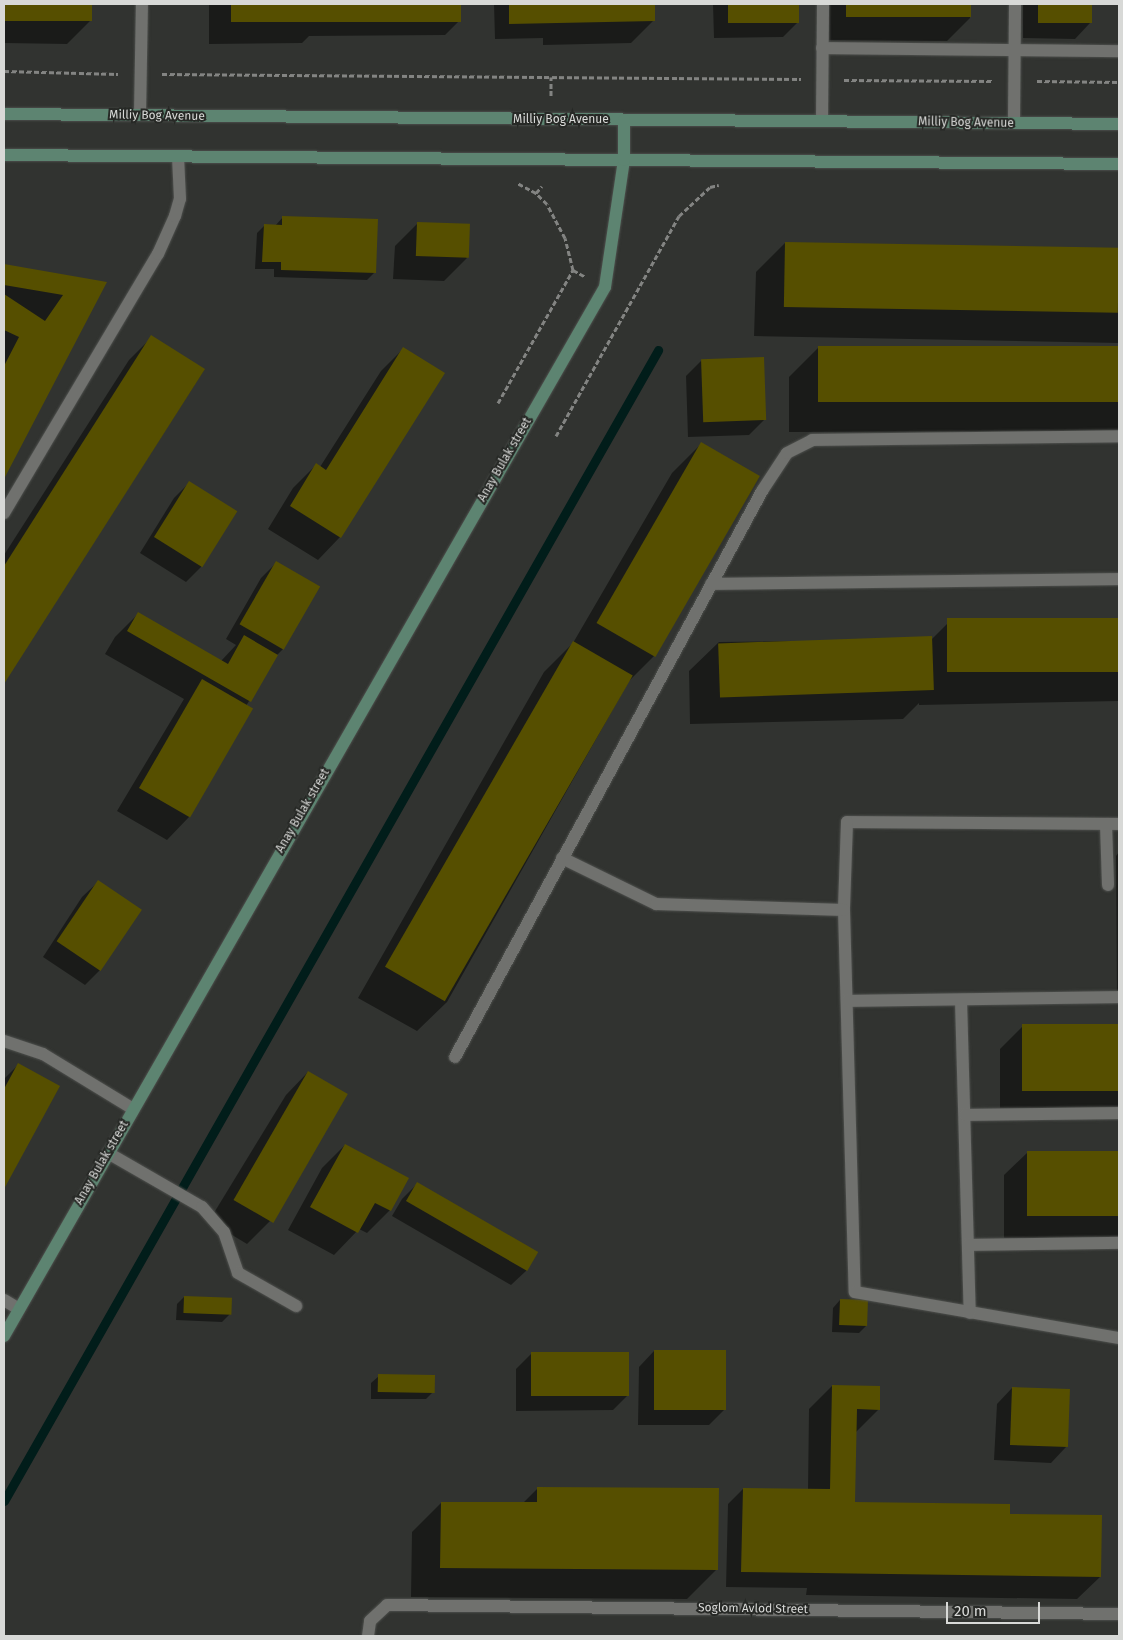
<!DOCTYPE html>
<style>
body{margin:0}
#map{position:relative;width:1123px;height:1640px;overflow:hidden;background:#313330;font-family:"Fira Sans",sans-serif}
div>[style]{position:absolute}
.shadow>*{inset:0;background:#0007}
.stream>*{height:9px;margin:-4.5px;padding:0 4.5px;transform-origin:4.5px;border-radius:4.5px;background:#011d1a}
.building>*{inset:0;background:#564f00;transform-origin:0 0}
.path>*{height:3px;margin-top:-1.5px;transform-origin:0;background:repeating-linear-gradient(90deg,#838482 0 5px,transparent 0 7.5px)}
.roads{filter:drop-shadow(0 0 1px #4e504d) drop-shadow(0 0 1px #4e504d)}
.lane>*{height:12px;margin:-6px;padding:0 6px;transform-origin:6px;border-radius:6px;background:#70716e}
.street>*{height:12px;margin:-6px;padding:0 6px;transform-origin:6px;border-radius:6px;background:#70716e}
.secondary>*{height:12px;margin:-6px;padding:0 6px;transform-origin:6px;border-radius:6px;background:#5d8471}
span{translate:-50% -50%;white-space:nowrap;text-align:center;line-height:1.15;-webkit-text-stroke:4px #272926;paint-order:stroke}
.street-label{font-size:12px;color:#d8d9d7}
.frame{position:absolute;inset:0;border:5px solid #d8d9d7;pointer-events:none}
.scale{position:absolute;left:946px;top:1602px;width:94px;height:22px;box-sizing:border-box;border:2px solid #d8d9d7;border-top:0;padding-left:6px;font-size:15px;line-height:18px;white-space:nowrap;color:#d8d9d7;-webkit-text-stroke:4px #272926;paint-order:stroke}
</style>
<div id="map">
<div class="shadow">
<div style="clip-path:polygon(4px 4px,90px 4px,90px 21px,67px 44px,4px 43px)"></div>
<div style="clip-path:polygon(209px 4px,460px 4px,460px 20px,445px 35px,309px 36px,302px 43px,209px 44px)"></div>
<div style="clip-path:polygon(494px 4px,654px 4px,654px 20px,631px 43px,543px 45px,543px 38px,495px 39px)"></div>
<div style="clip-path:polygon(713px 4px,798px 4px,798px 22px,783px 37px,714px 38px)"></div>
<div style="clip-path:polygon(824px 4px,970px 4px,970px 18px,947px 41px,823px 40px)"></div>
<div style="clip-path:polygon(1023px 4px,1091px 4px,1090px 23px,1075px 39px,1023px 38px)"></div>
<div style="clip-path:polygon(283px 217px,375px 272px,367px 280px,274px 277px,274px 269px,255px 269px,257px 233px,264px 226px,275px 226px)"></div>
<div style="clip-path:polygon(418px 223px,467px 258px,444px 281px,393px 279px,395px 246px)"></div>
<div style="clip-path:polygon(785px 243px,1119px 249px,1119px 343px,754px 336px,756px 272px)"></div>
<div style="clip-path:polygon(4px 265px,105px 283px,4px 477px)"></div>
<div style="clip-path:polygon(152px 337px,204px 370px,4px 682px,4px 555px,129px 360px)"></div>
<div style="clip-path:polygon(1119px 347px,1119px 431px,789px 432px,789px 377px,818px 348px)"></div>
<div style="clip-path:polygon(404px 348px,340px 537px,318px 560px,268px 529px,293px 488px,316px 465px,320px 467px,381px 371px)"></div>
<div style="clip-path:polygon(702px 360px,764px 420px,749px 435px,688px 437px,686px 376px)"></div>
<div style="clip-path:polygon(701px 444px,654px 656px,629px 681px,447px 1002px,417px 1031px,358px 998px,544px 672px,573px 643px,672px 473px)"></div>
<div style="clip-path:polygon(189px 483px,236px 512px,202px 566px,186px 582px,140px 553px,174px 498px)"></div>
<div style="clip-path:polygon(276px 563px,284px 648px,277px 655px,246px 706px,189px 817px,167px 840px,117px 811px,184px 699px,105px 654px,115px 637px,138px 614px,221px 661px,236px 645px,226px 639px,261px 578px)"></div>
<div style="clip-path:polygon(1119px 619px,1119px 701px,919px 705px,919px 703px,903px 719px,690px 724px,689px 671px,719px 642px,931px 640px,948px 623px)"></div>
<div style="clip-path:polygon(1119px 852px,1119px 1003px,1117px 1003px,1116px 856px)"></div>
<div style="clip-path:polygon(98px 882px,100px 970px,85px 985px,43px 957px,82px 897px)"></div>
<div style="clip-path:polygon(1119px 1025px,1119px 1113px,1000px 1114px,1000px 1049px,1023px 1026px)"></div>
<div style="clip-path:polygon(18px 1065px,59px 1087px,4px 1186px,4px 1079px)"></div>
<div style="clip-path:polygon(308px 1072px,346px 1095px,270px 1221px,247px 1244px,209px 1221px,286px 1095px)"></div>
<div style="clip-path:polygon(345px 1145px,407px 1179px,390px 1210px,367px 1233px,359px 1229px,334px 1255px,288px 1230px,322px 1168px)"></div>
<div style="clip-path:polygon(1119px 1152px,1119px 1238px,1004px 1238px,1004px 1175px,1027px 1153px)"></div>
<div style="clip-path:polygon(417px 1184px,527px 1270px,511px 1285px,392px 1216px,402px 1199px)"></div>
<div style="clip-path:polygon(184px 1297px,230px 1314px,222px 1322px,176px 1320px,177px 1304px)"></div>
<div style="clip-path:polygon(840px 1300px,867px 1325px,859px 1333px,832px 1332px,833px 1308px)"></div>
<div style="clip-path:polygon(654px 1351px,724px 1410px,709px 1425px,638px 1425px,639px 1367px)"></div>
<div style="clip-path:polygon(531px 1354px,628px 1395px,613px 1410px,516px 1411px,516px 1369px)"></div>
<div style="clip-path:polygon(379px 1376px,433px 1392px,426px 1399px,371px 1399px,371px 1383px)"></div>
<div style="clip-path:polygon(832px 1386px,879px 1409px,855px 1433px,854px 1503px,1009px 1515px,1100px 1577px,1077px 1599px,806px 1595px,807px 1588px,726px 1587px,728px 1504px,743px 1489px,808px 1490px,809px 1409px)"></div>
<div style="clip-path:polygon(1012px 1388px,1066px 1447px,1051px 1463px,994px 1460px,997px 1404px)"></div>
<div style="clip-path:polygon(538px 1488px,717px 1569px,687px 1599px,411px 1597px,412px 1532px,441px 1503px,523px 1503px)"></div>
</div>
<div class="stream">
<div style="left:4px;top:1501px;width:1324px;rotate:-60.39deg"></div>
</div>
<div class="building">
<div style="left:4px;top:4px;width:88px;height:17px"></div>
<div style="left:231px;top:4px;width:230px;height:18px"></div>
<div style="clip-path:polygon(509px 4px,655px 4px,655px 21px,509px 24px)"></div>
<div style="left:728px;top:4px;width:71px;height:19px"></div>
<div style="left:846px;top:4px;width:125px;height:13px"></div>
<div style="left:1038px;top:4px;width:54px;height:19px"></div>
<div style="clip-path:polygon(282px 216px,378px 219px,376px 273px,281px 270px,281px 262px,262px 262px,264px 224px,282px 225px)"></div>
<div style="left:417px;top:222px;width:53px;height:34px;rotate:2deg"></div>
<div style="left:785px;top:242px;width:334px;height:65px;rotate:1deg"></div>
<div style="clip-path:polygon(4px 264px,107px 282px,4px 479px,4px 366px,19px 337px,4px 330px,4px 294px,45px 321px,63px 295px,4px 285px)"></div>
<div style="clip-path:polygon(151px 335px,205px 369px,4px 684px,4px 566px)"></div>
<div style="left:1119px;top:346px;width:56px;height:301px;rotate:90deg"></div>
<div style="clip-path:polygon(403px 347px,445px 373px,341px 538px,290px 506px,316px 463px,326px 470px)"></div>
<div style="left:764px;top:357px;width:63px;height:63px;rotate:88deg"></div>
<div style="left:701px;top:442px;width:68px;height:209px;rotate:30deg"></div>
<div style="left:189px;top:481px;width:57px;height:66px;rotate:32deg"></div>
<div style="left:276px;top:561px;width:51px;height:73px;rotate:30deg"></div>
<div style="clip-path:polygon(138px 612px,228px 664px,244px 635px,278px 655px,251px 702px,127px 631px)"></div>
<div style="left:1119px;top:618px;width:54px;height:172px;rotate:90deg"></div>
<div style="left:932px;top:636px;width:54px;height:214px;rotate:88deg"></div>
<div style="left:573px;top:641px;width:69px;height:376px;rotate:30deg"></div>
<div style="left:202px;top:679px;width:59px;height:126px;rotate:30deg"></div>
<div style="left:98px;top:880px;width:53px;height:74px;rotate:34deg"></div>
<div style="left:1119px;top:1024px;width:67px;height:97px;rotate:90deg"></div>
<div style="clip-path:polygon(18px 1063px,60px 1086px,4px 1189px,4px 1089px)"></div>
<div style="left:308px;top:1071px;width:46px;height:149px;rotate:30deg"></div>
<div style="clip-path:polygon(345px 1144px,409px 1178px,391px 1211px,375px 1203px,358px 1233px,310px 1207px)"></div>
<div style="left:1027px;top:1151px;width:92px;height:65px"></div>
<div style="left:417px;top:1182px;width:140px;height:22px;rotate:30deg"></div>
<div style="left:184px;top:1296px;width:48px;height:17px;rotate:2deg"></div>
<div style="left:840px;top:1299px;width:28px;height:26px;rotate:2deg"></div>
<div style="left:654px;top:1350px;width:72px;height:60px"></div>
<div style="left:531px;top:1352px;width:98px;height:44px"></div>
<div style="left:378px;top:1374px;width:57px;height:18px;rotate:1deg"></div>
<div style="clip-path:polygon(832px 1385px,880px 1386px,880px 1410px,857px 1409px,855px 1502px,1010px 1504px,1010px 1514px,1102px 1515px,1101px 1577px,741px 1572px,743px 1488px,830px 1489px)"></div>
<div style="left:1012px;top:1387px;width:58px;height:58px;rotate:2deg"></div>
<div style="clip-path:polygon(537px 1487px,719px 1488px,718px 1570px,440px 1568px,441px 1502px,537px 1502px)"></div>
</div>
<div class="path">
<div style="left:4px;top:71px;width:114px;rotate:1.5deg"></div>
<div style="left:162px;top:74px;width:639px;rotate:0.45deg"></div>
<div style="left:844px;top:80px;width:149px;rotate:0.4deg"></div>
<div style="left:1037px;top:81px;width:82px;rotate:0.7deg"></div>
<div style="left:551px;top:96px;width:19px;rotate:-90deg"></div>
<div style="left:536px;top:193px;width:9px;rotate:-49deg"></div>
<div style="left:573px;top:270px;width:13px;rotate:29deg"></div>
<div style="left:498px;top:403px;width:153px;rotate:-60.6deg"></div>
<div style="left:573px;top:270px;width:33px;rotate:-104deg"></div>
<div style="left:565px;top:238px;width:38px;rotate:-118deg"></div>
<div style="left:547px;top:204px;width:16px;rotate:-135deg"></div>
<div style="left:536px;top:193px;width:21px;rotate:-152deg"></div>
<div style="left:556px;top:436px;width:252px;rotate:-60.8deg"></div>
<div style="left:679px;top:216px;width:42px;rotate:-43.1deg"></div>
<div style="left:710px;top:187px;width:9px;rotate:-13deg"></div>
</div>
<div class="roads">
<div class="lane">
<div style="left:822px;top:48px;width:297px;rotate:0.6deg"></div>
<div style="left:711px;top:584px;width:408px;rotate:-0.7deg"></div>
<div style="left:1106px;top:824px;width:61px;rotate:88.1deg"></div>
<div style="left:1119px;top:824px;width:272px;rotate:-179.6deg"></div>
<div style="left:847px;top:822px;width:88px;rotate:92deg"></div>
<div style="left:844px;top:910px;width:382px;rotate:88.4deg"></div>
<div style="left:855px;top:1292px;width:268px;rotate:9.9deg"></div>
<div style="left:562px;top:858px;width:105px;rotate:26.1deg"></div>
<div style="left:656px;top:904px;width:188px;rotate:1.8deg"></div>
<div style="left:961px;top:1000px;width:313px;rotate:88.4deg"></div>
<div style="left:847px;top:1001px;width:272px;rotate:-0.8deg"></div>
<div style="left:455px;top:1057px;width:644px;rotate:-61.52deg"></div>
<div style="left:762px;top:491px;width:45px;rotate:-56.7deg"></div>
<div style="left:787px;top:453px;width:28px;rotate:-27deg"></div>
<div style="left:812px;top:440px;width:307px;rotate:-0.7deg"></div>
<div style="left:965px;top:1115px;width:154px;rotate:-0.7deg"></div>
<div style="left:108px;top:1153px;width:108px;rotate:29.9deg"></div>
<div style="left:202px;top:1207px;width:33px;rotate:49deg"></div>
<div style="left:224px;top:1232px;width:43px;rotate:71.1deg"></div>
<div style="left:238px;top:1273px;width:67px;rotate:29.6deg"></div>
<div style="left:968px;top:1245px;width:151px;rotate:-0.8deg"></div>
</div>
<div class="street">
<div style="left:140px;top:115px;width:111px;rotate:-89deg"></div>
<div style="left:822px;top:121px;width:117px;rotate:-89.5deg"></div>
<div style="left:1014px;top:123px;width:119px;rotate:-89.5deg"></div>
<div style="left:4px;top:513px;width:301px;rotate:-59.3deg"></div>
<div style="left:158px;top:254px;width:42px;rotate:-65.9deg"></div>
<div style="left:175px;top:216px;width:18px;rotate:-74deg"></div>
<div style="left:180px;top:199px;width:43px;rotate:-92.7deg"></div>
<div style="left:4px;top:1041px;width:41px;rotate:18.4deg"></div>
<div style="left:43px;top:1054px;width:105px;rotate:31.4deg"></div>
<div style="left:4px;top:1300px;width:17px;rotate:31deg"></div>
<div style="left:368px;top:1636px;width:15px;rotate:-82deg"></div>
<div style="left:370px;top:1621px;width:23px;rotate:-43deg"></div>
<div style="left:387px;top:1605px;width:732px;rotate:0.7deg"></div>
</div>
<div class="secondary">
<div style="left:4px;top:114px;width:1115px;rotate:0.51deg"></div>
<div style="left:4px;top:155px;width:1115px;rotate:0.46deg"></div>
<div style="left:4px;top:1336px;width:1209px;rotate:-60.19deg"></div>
<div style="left:605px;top:287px;width:128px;rotate:-81.5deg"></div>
<div style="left:624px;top:160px;width:40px;rotate:-90deg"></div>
</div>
</div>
<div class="street-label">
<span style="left:157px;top:116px;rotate:1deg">Milliy Bog Avenue</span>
<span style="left:561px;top:120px">Milliy Bog Avenue</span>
<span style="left:966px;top:123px;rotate:1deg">Milliy Bog Avenue</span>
<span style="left:505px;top:460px;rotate:-60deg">Anay Bulak street</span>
<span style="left:303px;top:811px;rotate:-60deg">Anay Bulak street</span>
<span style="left:102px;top:1163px;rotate:-60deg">Anay Bulak street</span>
<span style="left:753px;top:1609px;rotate:1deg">Soglom Avlod Street</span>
</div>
<div class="frame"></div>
<div class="scale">20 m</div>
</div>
